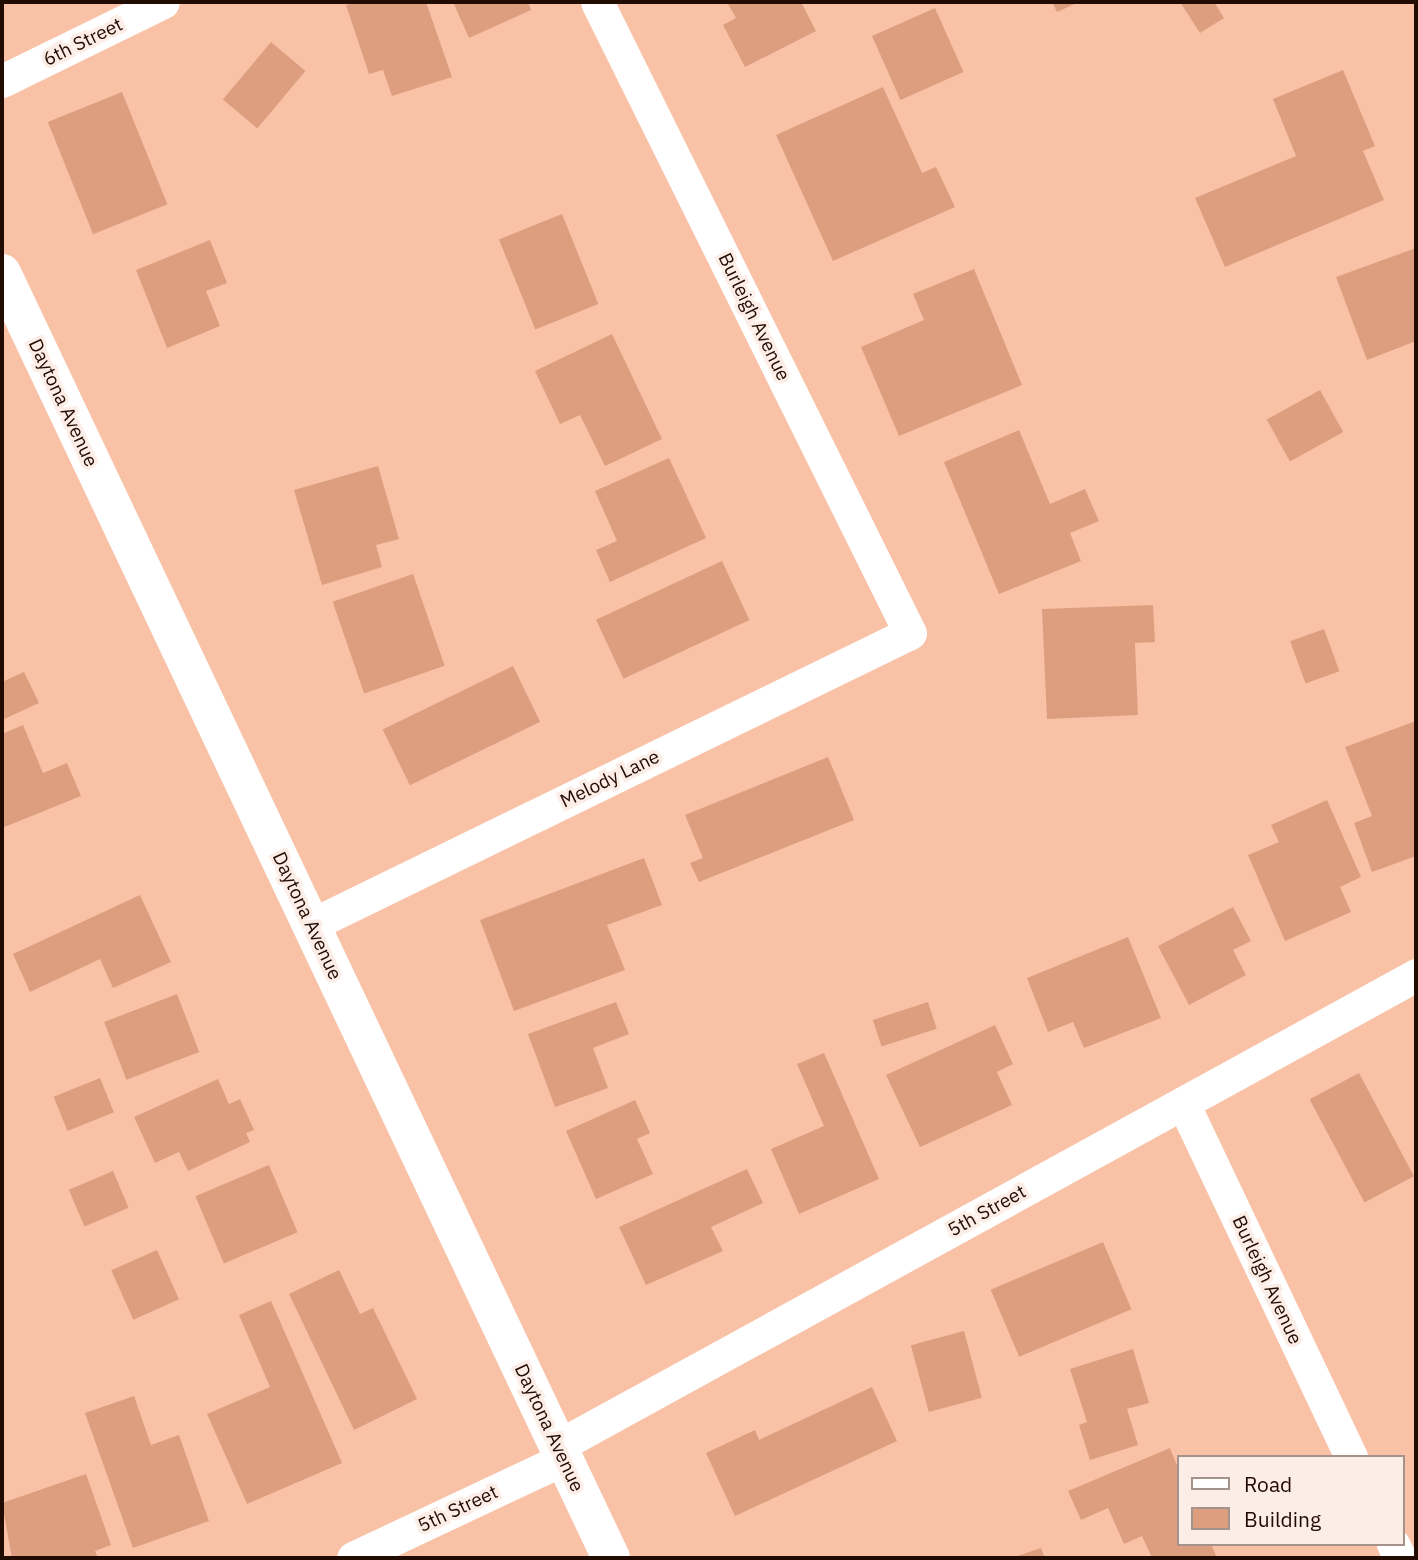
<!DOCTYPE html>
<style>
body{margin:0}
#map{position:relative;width:1418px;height:1560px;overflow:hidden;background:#f9c2a7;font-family:"IBM Plex Sans",sans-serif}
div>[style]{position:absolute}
.building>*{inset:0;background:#dd9e7f;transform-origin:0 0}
.street>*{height:33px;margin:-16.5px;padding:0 16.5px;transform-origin:16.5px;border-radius:16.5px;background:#fff}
.secondary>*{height:38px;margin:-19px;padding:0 19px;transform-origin:19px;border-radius:19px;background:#fff}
span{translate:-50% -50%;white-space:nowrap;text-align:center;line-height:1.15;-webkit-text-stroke:7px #fcede7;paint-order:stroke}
.street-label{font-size:19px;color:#220b01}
.frame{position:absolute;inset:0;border:4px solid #220b01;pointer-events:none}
.legend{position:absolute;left:1177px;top:1455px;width:228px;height:91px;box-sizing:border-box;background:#fcede7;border:2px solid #a5938b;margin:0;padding:9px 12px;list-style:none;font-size:21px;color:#220b01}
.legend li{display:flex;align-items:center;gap:14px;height:35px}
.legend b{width:35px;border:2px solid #a5938b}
</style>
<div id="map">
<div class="building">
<div style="clip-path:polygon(357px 2px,426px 2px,452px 77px,392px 96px,383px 70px,369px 74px,346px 5px)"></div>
<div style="clip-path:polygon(453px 2px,528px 2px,531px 10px,469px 38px)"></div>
<div style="clip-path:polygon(727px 2px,801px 2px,816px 31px,745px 67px,723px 25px,736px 18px)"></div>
<div style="clip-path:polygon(1052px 2px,1079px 2px,1057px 12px)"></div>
<div style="clip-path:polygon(1180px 2px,1214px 2px,1224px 18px,1200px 33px)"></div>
<div style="left:935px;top:8px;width:70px;height:69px;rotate:66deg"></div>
<div style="left:271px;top:42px;width:45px;height:75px;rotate:40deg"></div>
<div style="clip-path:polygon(1343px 70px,1375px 146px,1363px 151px,1384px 200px,1225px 267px,1195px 198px,1296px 156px,1273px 99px)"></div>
<div style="clip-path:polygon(883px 87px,922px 173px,936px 167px,955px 207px,833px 261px,776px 135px)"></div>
<div style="left:122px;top:92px;width:121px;height:80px;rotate:68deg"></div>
<div style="left:562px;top:214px;width:97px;height:68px;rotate:68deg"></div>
<div style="clip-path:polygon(210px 240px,227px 283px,206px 291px,220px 326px,167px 348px,136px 270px)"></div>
<div style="clip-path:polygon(1416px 248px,1416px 341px,1367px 360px,1336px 277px)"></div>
<div style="clip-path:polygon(974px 269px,1022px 385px,899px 436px,861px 347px,924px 320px,913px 294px)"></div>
<div style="clip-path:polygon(612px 334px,662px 439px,605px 466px,580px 415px,560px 424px,535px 371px)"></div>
<div style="left:1320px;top:390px;width:48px;height:61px;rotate:61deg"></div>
<div style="clip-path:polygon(1019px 430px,1050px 504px,1085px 489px,1099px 521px,1070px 533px,1081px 561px,999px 594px,944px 462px)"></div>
<div style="clip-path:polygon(669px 458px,706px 538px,610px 582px,596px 550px,617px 541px,595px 491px)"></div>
<div style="clip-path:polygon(378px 466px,399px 539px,376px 545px,382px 567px,322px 585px,294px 490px)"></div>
<div style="left:722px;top:561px;width:65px;height:139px;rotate:65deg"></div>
<div style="left:413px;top:574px;width:97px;height:85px;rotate:71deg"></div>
<div style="clip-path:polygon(1153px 605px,1155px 642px,1135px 643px,1138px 715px,1047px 719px,1042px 609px)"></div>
<div style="left:1324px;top:629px;width:45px;height:36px;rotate:70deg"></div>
<div style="left:513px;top:666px;width:62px;height:145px;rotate:64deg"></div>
<div style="clip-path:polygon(24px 672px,39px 703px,2px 720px,2px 682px)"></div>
<div style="clip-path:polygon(1416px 721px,1416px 856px,1372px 872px,1354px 823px,1372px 816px,1345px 747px)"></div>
<div style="clip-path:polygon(23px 725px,43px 773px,67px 763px,81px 796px,2px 828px,2px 734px)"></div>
<div style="clip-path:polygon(828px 757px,854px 820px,699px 882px,690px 863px,703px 858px,685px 815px)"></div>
<div style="clip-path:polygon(1327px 800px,1361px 877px,1340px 887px,1351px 912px,1285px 941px,1248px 855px,1279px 842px,1271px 825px)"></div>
<div style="clip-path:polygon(644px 858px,662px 905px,607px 925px,625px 970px,514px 1011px,480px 920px)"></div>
<div style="clip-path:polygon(140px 895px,171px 962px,113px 988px,100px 959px,30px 992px,13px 954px)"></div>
<div style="clip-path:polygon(1233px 907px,1251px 941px,1233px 950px,1246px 975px,1189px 1005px,1158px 946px)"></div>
<div style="clip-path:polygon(1128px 937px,1161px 1018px,1084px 1048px,1073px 1022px,1048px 1032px,1027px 978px)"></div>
<div style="left:177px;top:994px;width:62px;height:78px;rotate:69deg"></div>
<div style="clip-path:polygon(616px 1002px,629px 1034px,593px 1048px,608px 1088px,555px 1107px,528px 1034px)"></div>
<div style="left:928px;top:1002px;width:28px;height:58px;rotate:72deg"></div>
<div style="clip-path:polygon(995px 1025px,1013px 1064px,997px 1072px,1012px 1105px,920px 1147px,886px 1075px)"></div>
<div style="clip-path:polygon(824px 1053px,879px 1179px,799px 1214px,771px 1149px,824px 1126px,797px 1064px)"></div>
<div style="left:1359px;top:1073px;width:117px;height:56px;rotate:62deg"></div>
<div style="left:100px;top:1078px;width:37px;height:50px;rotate:68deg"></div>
<div style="clip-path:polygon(218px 1079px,229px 1104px,240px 1099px,254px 1130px,246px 1133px,250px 1142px,188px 1171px,179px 1152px,155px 1163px,134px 1117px)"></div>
<div style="clip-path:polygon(635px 1100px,650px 1133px,637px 1139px,653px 1174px,596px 1199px,566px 1131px)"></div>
<div style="left:269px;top:1165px;width:73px;height:80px;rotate:67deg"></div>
<div style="clip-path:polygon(747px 1169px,763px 1203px,711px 1227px,723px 1251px,646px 1285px,619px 1227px)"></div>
<div style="left:113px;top:1171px;width:40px;height:48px;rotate:67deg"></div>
<div style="left:1103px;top:1242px;width:73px;height:122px;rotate:67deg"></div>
<div style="left:157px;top:1250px;width:54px;height:50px;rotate:66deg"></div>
<div style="clip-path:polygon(339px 1270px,360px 1314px,373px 1308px,417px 1399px,354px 1430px,289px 1294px)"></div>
<div style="clip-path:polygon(271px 1301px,342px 1463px,247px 1504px,207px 1414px,270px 1387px,239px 1315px)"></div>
<div style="left:964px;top:1331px;width:69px;height:55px;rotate:75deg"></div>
<div style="clip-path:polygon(1133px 1349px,1149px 1403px,1127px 1409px,1138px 1445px,1090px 1460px,1079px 1425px,1087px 1422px,1070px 1369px)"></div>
<div style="clip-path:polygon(872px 1387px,897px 1441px,735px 1516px,706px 1453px,755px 1430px,759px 1440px)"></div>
<div style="clip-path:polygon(134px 1396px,151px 1445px,179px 1435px,209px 1521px,133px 1548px,85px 1413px)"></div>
<div style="clip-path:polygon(1170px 1448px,1178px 1468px,1178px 1544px,1211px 1544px,1217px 1558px,1152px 1558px,1142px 1536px,1124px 1544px,1108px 1508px,1081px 1520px,1068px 1491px)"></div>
<div style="clip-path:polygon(86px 1474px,111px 1545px,95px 1551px,98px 1558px,12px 1558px,2px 1503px)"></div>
<div style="clip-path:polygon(1041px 1548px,1045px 1558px,1012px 1558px)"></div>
</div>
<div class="street">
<div style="left:2px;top:81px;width:179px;rotate:-26.1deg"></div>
<div style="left:311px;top:925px;width:666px;rotate:-25.99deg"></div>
<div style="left:910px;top:633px;width:704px;rotate:-116.38deg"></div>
<div style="left:1183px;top:1103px;width:392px;rotate:64.6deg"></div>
<div style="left:558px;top:1446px;width:979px;rotate:-28.76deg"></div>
<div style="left:1393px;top:1544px;width:16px;rotate:63deg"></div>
<div style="left:353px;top:1558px;width:232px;rotate:-25.2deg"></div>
</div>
<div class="secondary">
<div style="left:2px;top:273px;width:1422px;rotate:64.64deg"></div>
</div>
<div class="street-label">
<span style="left:83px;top:42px;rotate:-26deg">6th Street</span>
<span style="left:754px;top:317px;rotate:64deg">Burleigh Avenue</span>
<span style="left:63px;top:403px;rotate:65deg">Daytona Avenue</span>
<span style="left:610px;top:779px;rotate:-26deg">Melody Lane</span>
<span style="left:307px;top:916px;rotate:65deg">Daytona Avenue</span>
<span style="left:987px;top:1211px;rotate:-29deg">5th Street</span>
<span style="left:1267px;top:1280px;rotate:65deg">Burleigh Avenue</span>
<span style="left:549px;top:1428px;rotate:65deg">Daytona Avenue</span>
<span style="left:458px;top:1509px;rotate:-25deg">5th Street</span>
</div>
<div class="frame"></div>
<ul class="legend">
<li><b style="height:9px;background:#fff"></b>Road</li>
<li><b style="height:19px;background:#dd9e7f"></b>Building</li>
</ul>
</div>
